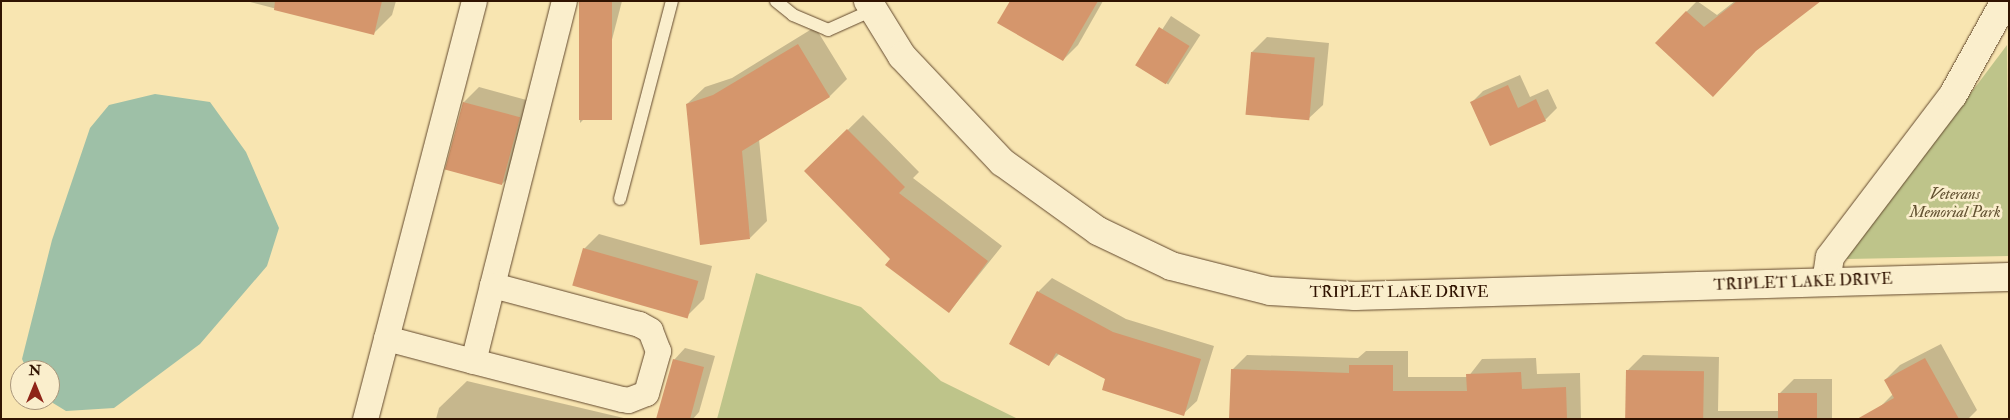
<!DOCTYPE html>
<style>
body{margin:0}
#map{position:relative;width:2010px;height:420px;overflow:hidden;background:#f8e5b1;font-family:"IM FELL Double Pica",serif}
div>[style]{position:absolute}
.green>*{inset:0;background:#bec48a}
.water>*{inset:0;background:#9ec0a7}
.shadow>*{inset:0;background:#0003;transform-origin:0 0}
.building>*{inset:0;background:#d5966c;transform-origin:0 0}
.roads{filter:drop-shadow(0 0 1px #62482d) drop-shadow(0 0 1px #62482d)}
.service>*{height:12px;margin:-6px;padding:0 6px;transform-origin:6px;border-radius:6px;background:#faeecc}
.minor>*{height:25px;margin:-12.5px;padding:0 12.5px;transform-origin:12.5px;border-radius:12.5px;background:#faeecc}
.tertiary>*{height:28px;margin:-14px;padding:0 14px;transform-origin:14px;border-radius:14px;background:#faeecc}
span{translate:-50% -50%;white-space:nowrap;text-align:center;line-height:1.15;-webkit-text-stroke:5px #faeecc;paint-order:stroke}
.park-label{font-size:16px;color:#625131;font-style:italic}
.street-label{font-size:16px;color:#301301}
.frame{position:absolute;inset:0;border:2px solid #301301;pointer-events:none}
.north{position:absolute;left:10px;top:360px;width:50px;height:50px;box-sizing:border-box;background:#faeecc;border:1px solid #a9967b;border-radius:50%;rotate:0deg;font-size:14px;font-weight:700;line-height:20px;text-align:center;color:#301301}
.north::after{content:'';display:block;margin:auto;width:18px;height:22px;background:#8f2418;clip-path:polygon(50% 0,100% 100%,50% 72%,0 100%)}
</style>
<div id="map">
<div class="green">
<div style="clip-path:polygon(2007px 45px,2009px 256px,1846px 259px)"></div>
<div style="clip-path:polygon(756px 273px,861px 307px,941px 381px,1018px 419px,717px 419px)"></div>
</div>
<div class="water">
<div style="clip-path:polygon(155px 94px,210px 102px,246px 152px,279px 228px,267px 266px,200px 344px,114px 408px,66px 411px,48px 400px,50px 370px,27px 370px,22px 359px,52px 240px,90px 128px,109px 105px)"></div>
</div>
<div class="shadow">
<div style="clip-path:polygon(246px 1px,396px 1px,392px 15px,373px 34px)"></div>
<div style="clip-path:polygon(580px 1px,622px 1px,594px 109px,580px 123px)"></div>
<div style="clip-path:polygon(1011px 1px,1103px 1px,1078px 45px,1063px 60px)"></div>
<div style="clip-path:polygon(1697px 1px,1717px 15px,1735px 1px,1819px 1px,1758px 48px,1657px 42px)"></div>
<div style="left:1171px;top:16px;width:35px;height:59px;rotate:33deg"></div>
<div style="clip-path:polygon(815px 27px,847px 79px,830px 96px,759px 139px,767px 221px,750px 238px,687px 104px,705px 87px,732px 78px)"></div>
<div style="clip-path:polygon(1267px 37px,1329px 43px,1323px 105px,1308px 119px,1252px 52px)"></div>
<div style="clip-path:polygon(1520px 75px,1530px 97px,1548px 89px,1557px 108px,1545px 120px,1472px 102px,1483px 91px)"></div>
<div style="clip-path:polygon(479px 87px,534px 102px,517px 169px,502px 184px,464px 102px)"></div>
<div style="clip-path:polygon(863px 115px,919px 172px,913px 178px,1002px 246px,949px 312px,806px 171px)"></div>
<div style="clip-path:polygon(599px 234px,712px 266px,704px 299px,689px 314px,584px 249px)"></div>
<div style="clip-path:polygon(1052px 278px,1126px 319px,1214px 346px,1197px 401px,1183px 414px,1060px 353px,1049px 364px,1038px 292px)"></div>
<div style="clip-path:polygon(1941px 344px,1977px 410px,1968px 419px,1913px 419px,1880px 407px,1893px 394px,1885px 380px,1900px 365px)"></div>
<div style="clip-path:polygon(685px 348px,715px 356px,699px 412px,693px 419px,671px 419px,674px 360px)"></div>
<div style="clip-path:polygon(1366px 351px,1408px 351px,1408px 377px,1468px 377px,1482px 359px,1536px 358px,1537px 374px,1580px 373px,1581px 419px,1230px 419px,1232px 370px,1247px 355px,1358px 358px)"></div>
<div style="clip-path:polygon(1643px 355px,1719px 357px,1718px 411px,1779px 411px,1779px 394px,1794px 379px,1832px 379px,1832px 419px,1627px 419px,1628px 370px)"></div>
<div style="clip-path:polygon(467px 381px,628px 419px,436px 419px,439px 408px)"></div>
</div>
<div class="building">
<div style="clip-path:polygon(275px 1px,382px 1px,374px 35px,274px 10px)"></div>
<div style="left:579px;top:1px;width:33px;height:119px"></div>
<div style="clip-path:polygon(1010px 1px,1098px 1px,1063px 61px,997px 23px)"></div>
<div style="clip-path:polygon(1737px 1px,1821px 1px,1756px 51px,1713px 97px,1655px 43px,1686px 11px,1704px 27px)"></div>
<div style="left:1159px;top:27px;width:36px;height:45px;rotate:32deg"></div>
<div style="clip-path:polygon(798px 44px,830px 97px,742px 151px,750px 239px,700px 245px,686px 104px,713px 95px)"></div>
<div style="left:1251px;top:52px;width:64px;height:63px;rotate:5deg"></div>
<div style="clip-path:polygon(1508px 85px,1518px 108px,1536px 99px,1546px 121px,1490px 146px,1470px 102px)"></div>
<div style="left:463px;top:102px;width:59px;height:70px;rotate:15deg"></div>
<div style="clip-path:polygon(847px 129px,905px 187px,899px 193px,988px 261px,949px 313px,885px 265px,890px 259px,804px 171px)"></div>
<div style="left:583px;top:248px;width:120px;height:39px;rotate:16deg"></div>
<div style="clip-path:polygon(1037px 291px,1113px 332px,1201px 359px,1184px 416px,1102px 390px,1105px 379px,1056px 353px,1049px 366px,1009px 344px)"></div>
<div style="clip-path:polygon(1925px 358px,1959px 419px,1857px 419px,1894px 398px,1884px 380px)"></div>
<div style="clip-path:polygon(673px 359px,704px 367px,690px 419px,656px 419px)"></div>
<div style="clip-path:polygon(1349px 365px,1393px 365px,1393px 391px,1467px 391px,1466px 374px,1521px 372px,1522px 389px,1566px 387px,1567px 419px,1229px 419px,1231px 369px,1349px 373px)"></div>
<div style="left:1626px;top:370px;width:78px;height:49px;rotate:1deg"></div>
<div style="left:1778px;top:393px;width:39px;height:26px"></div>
</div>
<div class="roads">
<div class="service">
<div style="left:776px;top:1px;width:22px;rotate:39deg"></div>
<div style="left:793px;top:15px;width:38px;rotate:23deg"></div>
<div style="left:828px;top:30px;width:49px;rotate:-24deg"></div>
<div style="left:620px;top:199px;width:205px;rotate:-75.3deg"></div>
</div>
<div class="minor">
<div style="left:492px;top:285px;width:293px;rotate:-75.8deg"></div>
<div style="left:386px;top:338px;width:90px;rotate:14.8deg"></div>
<div style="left:473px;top:361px;width:154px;rotate:14.3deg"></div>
<div style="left:622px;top:399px;width:6px;rotate:9deg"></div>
<div style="left:628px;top:400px;width:19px;rotate:-21deg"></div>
<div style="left:646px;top:393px;width:44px;rotate:-74.1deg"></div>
<div style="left:658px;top:351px;width:22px;rotate:-111deg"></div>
<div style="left:650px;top:330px;width:13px;rotate:-151deg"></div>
<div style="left:639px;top:324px;width:152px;rotate:-165.1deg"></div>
<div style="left:492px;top:285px;width:78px;rotate:104deg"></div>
<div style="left:365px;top:419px;width:432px;rotate:-75.4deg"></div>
</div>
<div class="tertiary">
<div style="left:868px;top:1px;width:65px;rotate:58.3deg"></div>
<div style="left:902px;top:56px;width:146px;rotate:46.7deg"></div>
<div style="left:1002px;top:162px;width:118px;rotate:35.7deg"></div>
<div style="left:1098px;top:231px;width:81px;rotate:25.6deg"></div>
<div style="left:1171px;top:266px;width:102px;rotate:14.2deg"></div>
<div style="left:1270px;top:291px;width:85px;rotate:3.4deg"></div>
<div style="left:1355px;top:296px;width:654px;rotate:-1.66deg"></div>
<div style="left:1826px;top:282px;width:25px;rotate:-81deg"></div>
<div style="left:1830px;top:257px;width:203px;rotate:-52.8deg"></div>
<div style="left:1953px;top:95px;width:107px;rotate:-61deg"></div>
</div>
</div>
<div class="park-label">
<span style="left:1955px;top:203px">Veterans<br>Memorial Park</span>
</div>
<div class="street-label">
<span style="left:1803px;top:282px;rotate:-2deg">TRIPLET LAKE DRIVE</span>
<span style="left:1399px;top:292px">TRIPLET LAKE DRIVE</span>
</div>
<div class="frame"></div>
<div class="north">N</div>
</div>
